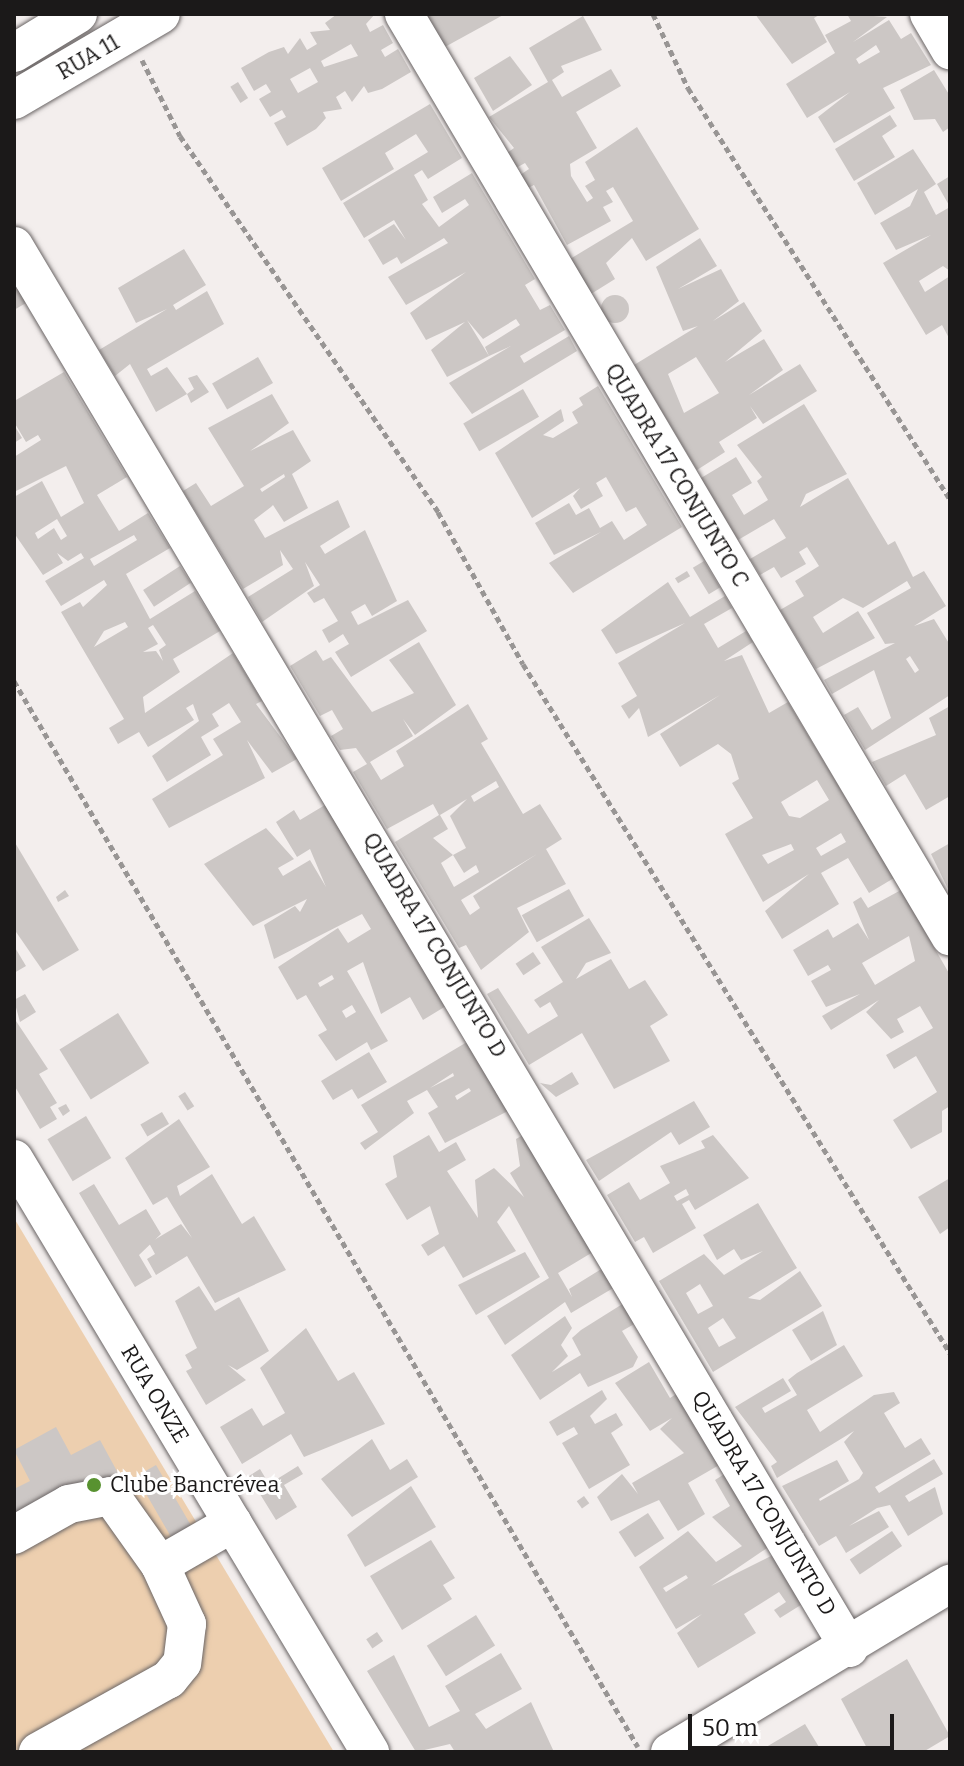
<!DOCTYPE html>
<meta charset="utf-8">
<style>
body{margin:0}
#map{position:relative;width:964px;height:1766px;overflow:hidden;background:#f3eeed;font-family:Bitter,serif}
div>[style]{position:absolute}
.green>*{inset:0;background:#edcfaf}
.building>*{inset:0;background:#ccc7c5;transform-origin:0 0}
.round{border-radius:50%}
.path>*{height:5px;margin-top:-2.5px;transform-origin:0;background:repeating-linear-gradient(90deg,#989594 0 6px,transparent 0 10px)}
.roads{filter:drop-shadow(0 0 2px #6a6565) drop-shadow(0 0 2px #6a6565)}
.minor>*{height:38px;margin:-19px;padding:0 19px;transform-origin:19px;border-radius:19px;background:#fff}
.dots>*{width:22px;height:22px;translate:-50% -50%;box-sizing:border-box;border:4px solid #fff;border-radius:50%}
span{translate:-50% -50%;white-space:nowrap;text-align:center;line-height:1.15;-webkit-text-stroke:6px #fff;paint-order:stroke}
.street-label{font-size:22px;color:#1b1919}
.poi-label{font-size:22px;color:#1b1919}
.left{translate:0 -50%;text-align:left}
.frame{position:absolute;inset:0;border:16px solid #1b1919;pointer-events:none}
.scale{position:absolute;left:688px;top:1714px;width:206px;height:36px;box-sizing:border-box;border:4px solid #1b1919;border-top:0;padding-left:10px;font-size:24px;line-height:28px;white-space:nowrap;color:#1b1919;-webkit-text-stroke:6px #fff;paint-order:stroke}
</style>
<div id="map">
<div class="green">
<div style="clip-path:polygon(14px 1218px,334px 1752px,14px 1752px)"></div>
</div>
<div class="building">
<div style="clip-path:polygon(evenodd,337px 14px,375px 14px,366px 24px,370px 32px,383px 25px,393px 43px,381px 50px,385px 57px,398px 49px,411px 72px,382px 89px,368px 93px,364px 86px,352px 102px,345px 91px,336px 97px,342px 109px,323px 112px,326px 118px,316px 129px,287px 146px,274px 123px,286px 117px,282px 110px,270px 117px,259px 99px,271px 92px,266px 84px,254px 91px,241px 68px,269px 52px,284px 47px,288px 54px,300px 38px,307px 50px,317px 44px,310px 32px,330px 30px,325px 23px,337px 14px,351px 44px,358px 56px,324px 67px,321px 61px,351px 44px,337px 14px,310px 68px,318px 82px,298px 93px,290px 79px,310px 68px)"></div>
<div style="clip-path:polygon(423px 14px,505px 14px,443px 48px)"></div>
<div style="clip-path:polygon(755px 14px,821px 14px,814px 18px,827px 42px,792px 64px)"></div>
<div style="clip-path:polygon(evenodd,847px 14px,887px 17px,853px 42px,889px 20px,901px 39px,911px 33px,931px 65px,883px 88px,895px 108px,834px 143px,818px 117px,850px 92px,807px 118px,786px 84px,835px 53px,825px 35px,851px 21px,847px 14px,876px 45px,880px 52px,859px 64px,856px 59px,876px 45px)"></div>
<div style="clip-path:polygon(583px 16px,602px 50px,561px 66px,564px 72px,552px 80px,562px 97px,611px 69px,621px 86px,576px 112px,597px 148px,570px 164px,571px 176px,587px 202px,593px 198px,585px 186px,595px 180px,585px 162px,637px 127px,699px 229px,646px 261px,632px 238px,606px 263px,615px 279px,591px 294px,570px 259px,633px 221px,613px 187px,606px 191px,613px 202px,603px 207px,611px 221px,567px 245px,534px 185px,528px 188px,520px 175px,529px 169px,525px 163px,516px 168px,507px 153px,514px 148px,489px 117px,548px 82px,529px 48px)"></div>
<div style="clip-path:polygon(510px 56px,532px 85px,493px 111px,474px 78px)"></div>
<div style="clip-path:polygon(934px 70px,950px 96px,950px 127px,943px 132px,935px 119px,914px 120px,900px 90px)"></div>
<div style="left:238px;top:82px;width:19px;height:9px;rotate:58deg"></div>
<div style="clip-path:polygon(430px 104px,462px 158px,428px 179px,422px 170px,414px 175px,428px 200px,422px 204px,439px 227px,469px 205px,465px 199px,442px 213px,433px 197px,472px 173px,535px 279px,525px 285px,540px 310px,550px 305px,565px 330px,520px 356px,524px 363px,569px 336px,577px 351px,472px 414px,449px 383px,511px 346px,489px 356px,485px 347px,520px 325px,516px 319px,483px 339px,467px 320px,489px 356px,447px 377px,431px 350px,465px 322px,426px 340px,410px 313px,466px 272px,406px 305px,388px 277px,448px 243px,444px 238px,401px 264px,397px 257px,383px 265px,368px 240px,394px 224px,406px 240px,394px 220px,364px 238px,343px 203px,428px 152px,416px 134px,385px 153px,394px 169px,341px 201px,322px 168px)"></div>
<div style="clip-path:polygon(890px 115px,897px 126px,882px 136px,895px 157px,854px 181px,835px 149px)"></div>
<div style="clip-path:polygon(913px 149px,936px 184px,924px 192px,936px 215px,950px 207px,937px 184px,950px 176px,950px 271px,943px 266px,919px 281px,925px 292px,950px 276px,950px 340px,942px 325px,926px 335px,883px 263px,931px 235px,896px 250px,880px 223px,910px 206px,918px 189px,875px 215px,857px 183px)"></div>
<div style="clip-path:polygon(evenodd,700px 238px,717px 266px,678px 289px,721px 269px,739px 301px,713px 321px,744px 302px,762px 331px,725px 362px,764px 339px,783px 370px,749px 395px,800px 364px,817px 391px,763px 424px,750px 406px,757px 418px,719px 442px,725px 452px,697px 470px,634px 365px,698px 326px,683px 331px,656px 267px,700px 238px,696px 357px,719px 393px,684px 413px,668px 374px,696px 357px)"></div>
<div style="clip-path:polygon(184px 249px,206px 285px,173px 305px,176px 310px,207px 291px,224px 324px,147px 369px,151px 376px,167px 367px,187px 394px,194px 389px,188px 378px,197px 375px,209px 392px,191px 403px,187px 394px,156px 412px,130px 364px,115px 376px,99px 350px,167px 309px,136px 323px,118px 288px)"></div>
<div style="clip-path:polygon(14px 283px,26px 303px,14px 310px)"></div>
<div class="round" style="left:601px;top:295px;width:28px;height:28px"></div>
<div style="left:258px;top:357px;width:30px;height:53px;rotate:60deg"></div>
<div style="clip-path:polygon(evenodd,64px 372px,127px 477px,97px 495px,119px 531px,148px 513px,170px 548px,126px 574px,150px 619px,195px 591px,220px 631px,173px 659px,180px 672px,143px 697px,145px 713px,233px 653px,262px 701px,256px 704px,297px 759px,272px 773px,247px 740px,265px 778px,169px 828px,152px 799px,223px 755px,213px 739px,241px 722px,229px 703px,212px 714px,219px 726px,201px 737px,211px 755px,167px 782px,152px 756px,199px 721px,193px 704px,186px 708px,194px 720px,148px 747px,139px 732px,118px 744px,109px 728px,124px 719px,61px 612px,80px 602px,83px 607px,107px 585px,104px 580px,61px 606px,45px 581px,84px 558px,81px 553px,68px 561px,57px 553px,63px 563px,43px 575px,14px 533px,14px 497px,42px 481px,61px 517px,84px 503px,66px 466px,14px 492px,14px 457px,41px 440px,38px 435px,26px 442px,14px 422px,16px 400px,64px 372px,57px 519px,67px 536px,61px 540px,54px 528px,38px 539px,35px 533px,57px 519px,64px 372px,134px 535px,137px 540px,94px 566px,90px 559px,134px 535px,64px 372px,125px 622px,128px 627px,94px 647px,104px 631px,125px 622px,64px 372px,153px 625px,166px 645px,159px 650px,163px 661px,156px 651px,143px 652px,158px 644px,148px 628px,153px 625px)"></div>
<div style="clip-path:polygon(598px 386px,682px 527px,573px 593px,549px 563px,601px 532px,554px 555px,535px 523px,569px 503px,576px 515px,589px 508px,600px 528px,612px 521px,624px 540px,647px 525px,636px 507px,626px 512px,606px 477px,596px 483px,603px 496px,581px 509px,573px 496px,580px 488px,532px 518px,495px 453px,561px 409px,564px 421px,543px 435px,553px 438px,578px 423px,572px 412px,583px 405px,579px 398px)"></div>
<div style="left:523px;top:389px;width:32px;height:69px;rotate:60deg"></div>
<div style="clip-path:polygon(evenodd,272px 394px,289px 423px,250px 451px,293px 430px,311px 461px,292px 474px,308px 508px,284px 522px,273px 505px,271px 507px,254px 520px,265px 538px,338px 500px,350px 527px,320px 546px,325px 554px,365px 530px,397px 601px,372px 616px,365px 604px,351px 612px,358px 625px,408px 600px,427px 631px,351px 677px,335px 652px,349px 644px,343px 634px,329px 643px,322px 630px,338px 621px,324px 598px,314px 603px,307px 593px,320px 585px,305px 562px,314px 586px,262px 622px,248px 597px,293px 569px,280px 550px,283px 565px,243px 589px,183px 491px,196px 483px,211px 506px,244px 486px,208px 428px,272px 394px,284px 474px,285px 477px,262px 492px,260px 489px,284px 474px)"></div>
<div style="clip-path:polygon(evenodd,804px 404px,847px 474px,806px 494px,800px 507px,848px 478px,888px 545px,895px 541px,913px 577px,924px 571px,946px 606px,914px 626px,934px 619px,950px 645px,950px 695px,865px 750px,844px 715px,858px 707px,872px 730px,891px 718px,874px 670px,832px 694px,824px 680px,895px 643px,885px 644px,867px 613px,911px 588px,907px 581px,863px 608px,843px 598px,813px 617px,823px 633px,858px 611px,875px 638px,816px 669px,780px 610px,804px 596px,795px 581px,819px 566px,807px 547px,799px 552px,806px 564px,781px 578px,774px 567px,760px 575px,750px 559px,786px 538px,774px 519px,738px 540px,701px 478px,736px 457px,752px 483px,732px 495px,744px 515px,768px 500px,757px 481px,762px 477px,737px 445px,804px 404px,910px 656px,919px 670px,915px 673px,906px 659px,910px 656px)"></div>
<div style="clip-path:polygon(14px 425px,22px 438px,14px 443px)"></div>
<div style="left:704px;top:561px;width:31px;height:13px;rotate:59deg"></div>
<div style="left:180px;top:566px;width:20px;height:44px;rotate:57deg"></div>
<div style="left:687px;top:571px;width:6px;height:14px;rotate:59deg"></div>
<div style="clip-path:polygon(evenodd,668px 582px,690px 617px,725px 596px,732px 608px,704px 624px,718px 648px,746px 631px,753px 642px,724px 661px,742px 655px,769px 713px,788px 702px,894px 878px,869px 893px,848px 858px,821px 873px,839px 904px,782px 939px,765px 911px,809px 874px,763px 902px,725px 834px,753px 818px,732px 783px,739px 779px,731px 754px,718px 744px,680px 767px,660px 734px,720px 695px,648px 737px,639px 708px,629px 719px,621px 706px,637px 696px,618px 663px,685px 623px,616px 654px,601px 630px,668px 582px,817px 780px,829px 800px,800px 818px,789px 816px,781px 802px,817px 780px,668px 582px,841px 833px,846px 842px,821px 856px,816px 848px,841px 833px,668px 582px,791px 844px,794px 850px,768px 864px,762px 855px,791px 844px)"></div>
<div style="clip-path:polygon(evenodd,419px 642px,456px 705px,415px 735px,403px 719px,413px 736px,370px 762px,381px 780px,404px 766px,396px 751px,468px 704px,488px 739px,481px 743px,523px 814px,540px 804px,562px 839px,546px 849px,566px 884px,517px 908px,529px 932px,481px 970px,466px 945px,459px 948px,395px 842px,439px 815px,433px 804px,387px 829px,353px 772px,367px 764px,356px 748px,340px 750px,331px 736px,343px 729px,332px 710px,320px 716px,290px 666px,316px 650px,323px 661px,331px 657px,372px 712px,414px 693px,389px 660px,419px 642px,496px 781px,499px 787px,474px 802px,471px 796px,496px 781px,419px 642px,467px 799px,450px 816px,466px 848px,453px 855px,464px 873px,476px 865px,479px 872px,454px 887px,441px 863px,453px 855px,433px 838px,448px 829px,440px 815px,467px 799px,419px 642px,537px 854px,473px 896px,480px 908px,470px 915px,461px 900px,537px 854px)"></div>
<div style="clip-path:polygon(950px 706px,950px 796px,926px 810px,905px 774px,886px 786px,872px 762px,936px 735px,929px 718px)"></div>
<div style="clip-path:polygon(evenodd,325px 805px,446px 1006px,423px 1020px,410px 997px,381px 1014px,363px 962px,347px 971px,388px 1041px,371px 1050px,367px 1042px,336px 1061px,318px 1035px,327px 1030px,306px 995px,297px 1000px,278px 967px,338px 928px,348px 943px,371px 929px,362px 914px,274px 959px,264px 925px,295px 906px,300px 912px,307px 899px,253px 926px,204px 864px,266px 828px,294px 859px,278px 868px,283px 876px,310px 860px,326px 887px,310px 849px,297px 857px,276px 822px,294px 810px,300px 820px,325px 805px,332px 975px,334px 979px,320px 987px,318px 983px,332px 975px,325px 805px,352px 1005px,356px 1012px,346px 1018px,342px 1011px,352px 1005px)"></div>
<div style="clip-path:polygon(14px 841px,79px 950px,43px 971px,14px 929px)"></div>
<div style="clip-path:polygon(950px 843px,950px 893px,931px 854px)"></div>
<div style="left:569px;top:889px;width:31px;height:54px;rotate:61deg"></div>
<div style="clip-path:polygon(65px 890px,69px 896px,58px 902px,56px 897px)"></div>
<div style="clip-path:polygon(evenodd,901px 890px,950px 975px,950px 1106px,942px 1111px,942px 1132px,911px 1149px,893px 1120px,937px 1092px,916px 1056px,894px 1069px,886px 1055px,933px 1028px,920px 1006px,897px 1019px,904px 1032px,891px 1039px,866px 1012px,879px 1000px,831px 1030px,822px 1016px,860px 994px,826px 1007px,811px 981px,831px 970px,828px 965px,808px 976px,793px 950px,828px 929px,833px 938px,858px 923px,869px 940px,853px 902px,861px 897px,868px 908px,901px 890px,909px 936px,915px 961px,875px 985px,862px 963px,909px 936px)"></div>
<div style="clip-path:polygon(589px 918px,611px 953px,586px 963px,576px 979px,611px 959px,629px 989px,645px 980px,668px 1015px,650px 1026px,670px 1061px,614px 1089px,582px 1033px,529px 1065px,487px 994px,498px 988px,528px 1034px,558px 1016px,550px 1002px,540px 1008px,534px 1000px,563px 982px,541px 947px)"></div>
<div style="clip-path:polygon(14px 946px,26px 966px,14px 973px)"></div>
<div style="left:533px;top:952px;width:14px;height:21px;rotate:56deg"></div>
<div style="clip-path:polygon(25px 994px,36px 1012px,20px 1022px,14px 1000px)"></div>
<div style="left:118px;top:1013px;width:59px;height:69px;rotate:58deg"></div>
<div style="clip-path:polygon(14px 1018px,48px 1069px,39px 1074px,57px 1103px,50px 1107px,57px 1119px,40px 1129px,14px 1085px)"></div>
<div style="clip-path:polygon(evenodd,467px 1042px,508px 1111px,445px 1143px,428px 1113px,438px 1107px,427px 1090px,407px 1101px,414px 1113px,365px 1150px,360px 1143px,378px 1132px,361px 1105px,467px 1042px,453px 1073px,454px 1076px,430px 1088px,453px 1073px,467px 1042px,469px 1088px,471px 1091px,457px 1100px,455px 1096px,469px 1088px)"></div>
<div style="clip-path:polygon(369px 1052px,387px 1082px,358px 1099px,352px 1089px,333px 1100px,321px 1081px)"></div>
<div style="clip-path:polygon(572px 1072px,579px 1084px,556px 1097px,540px 1083px,551px 1085px)"></div>
<div style="left:185px;top:1092px;width:17px;height:8px;rotate:57deg"></div>
<div style="clip-path:polygon(694px 1101px,710px 1127px,679px 1145px,671px 1132px,599px 1181px,586px 1160px)"></div>
<div style="clip-path:polygon(66px 1104px,70px 1111px,63px 1116px,58px 1108px)"></div>
<div style="left:162px;top:1112px;width:14px;height:25px;rotate:60deg"></div>
<div style="left:86px;top:1116px;width:49px;height:45px;rotate:59deg"></div>
<div style="clip-path:polygon(179px 1119px,210px 1167px,177px 1186px,180px 1196px,212px 1174px,242px 1224px,254px 1216px,286px 1270px,215px 1303px,187px 1256px,156px 1275px,147px 1259px,155px 1254px,149px 1243px,181px 1224px,192px 1238px,167px 1197px,153px 1205px,125px 1158px)"></div>
<div style="clip-path:polygon(429px 1135px,439px 1152px,456px 1142px,466px 1160px,447px 1171px,478px 1218px,475px 1180px,494px 1168px,524px 1197px,510px 1173px,520px 1166px,516px 1139px,523px 1135px,593px 1252px,558px 1273px,572px 1297px,569px 1289px,603px 1268px,615px 1287px,571px 1313px,565px 1302px,505px 1345px,487px 1316px,549px 1278px,509px 1206px,497px 1222px,516px 1251px,463px 1278px,444px 1246px,428px 1256px,421px 1245px,439px 1234px,430px 1206px,407px 1220px,385px 1184px,397px 1177px,393px 1156px)"></div>
<div style="clip-path:polygon(evenodd,713px 1135px,749px 1178px,695px 1210px,689px 1200px,682px 1204px,696px 1228px,653px 1253px,644px 1237px,635px 1242px,607px 1195px,629px 1182px,640px 1200px,670px 1183px,660px 1166px,705px 1148px,701px 1141px,713px 1135px,686px 1189px,689px 1195px,677px 1201px,674px 1196px,686px 1189px)"></div>
<div style="clip-path:polygon(950px 1178px,950px 1227px,940px 1234px,918px 1197px)"></div>
<div style="clip-path:polygon(94px 1184px,119px 1225px,146px 1209px,161px 1234px,139px 1255px,152px 1277px,135px 1287px,79px 1193px)"></div>
<div style="clip-path:polygon(evenodd,758px 1203px,797px 1268px,748px 1298px,760px 1300px,800px 1271px,822px 1306px,713px 1372px,659px 1281px,704px 1254px,724px 1275px,763px 1251px,741px 1260px,734px 1249px,717px 1260px,703px 1235px,758px 1203px,700px 1284px,713px 1306px,698px 1314px,686px 1293px,700px 1284px,758px 1203px,723px 1318px,736px 1338px,719px 1347px,708px 1328px,723px 1318px)"></div>
<div style="clip-path:polygon(525px 1252px,540px 1277px,476px 1315px,458px 1285px)"></div>
<div style="clip-path:polygon(199px 1286px,215px 1311px,239px 1297px,269px 1351px,237px 1370px,228px 1365px,246px 1380px,206px 1405px,186px 1371px,192px 1368px,185px 1355px,197px 1348px,175px 1301px)"></div>
<div style="clip-path:polygon(624px 1303px,636px 1323px,622px 1331px,638px 1357px,633px 1367px,588px 1387px,580px 1373px,540px 1400px,511px 1355px,565px 1316px,572px 1328px,561px 1345px,568px 1356px,552px 1372px,581px 1355px,572px 1338px,581px 1330px)"></div>
<div style="clip-path:polygon(823px 1311px,837px 1345px,811px 1361px,792px 1330px)"></div>
<div style="clip-path:polygon(306px 1328px,338px 1381px,354px 1372px,385px 1424px,304px 1457px,291px 1434px,242px 1464px,220px 1427px,252px 1408px,263px 1426px,285px 1413px,260px 1368px)"></div>
<div style="clip-path:polygon(844px 1345px,863px 1376px,807px 1410px,820px 1432px,874px 1395px,894px 1392px,900px 1403px,884px 1413px,905px 1448px,921px 1438px,931px 1454px,875px 1487px,879px 1493px,934px 1459px,943px 1474px,905px 1496px,909px 1502px,935px 1487px,943px 1514px,908px 1536px,890px 1505px,877px 1508px,849px 1526px,879px 1511px,889px 1527px,846px 1553px,836px 1536px,819px 1546px,782px 1486px,837px 1460px,849px 1481px,819px 1499px,820px 1501px,859px 1479px,863px 1473px,844px 1442px,854px 1431px,777px 1478px,771px 1466px,777px 1462px,735px 1407px,783px 1378px,791px 1391px,762px 1408px,765px 1413px,797px 1395px,788px 1380px,797px 1373px)"></div>
<div style="clip-path:polygon(649px 1362px,670px 1398px,678px 1393px,721px 1464px,688px 1483px,705px 1514px,678px 1531px,659px 1500px,611px 1521px,597px 1497px,622px 1474px,638px 1494px,632px 1483px,684px 1453px,660px 1429px,672px 1418px,650px 1431px,615px 1383px)"></div>
<div style="clip-path:polygon(602px 1390px,607px 1399px,590px 1416px,595px 1424px,616px 1413px,623px 1425px,611px 1433px,630px 1465px,589px 1489px,562px 1443px,578px 1434px,574px 1427px,557px 1436px,549px 1422px)"></div>
<div style="clip-path:polygon(56px 1427px,71px 1455px,100px 1440px,118px 1473px,32px 1540px,14px 1509px,14px 1489px,30px 1481px,14px 1450px)"></div>
<div style="clip-path:polygon(372px 1439px,390px 1470px,407px 1459px,418px 1477px,352px 1517px,321px 1479px)"></div>
<div style="left:156px;top:1465px;width:70px;height:23px;rotate:60deg"></div>
<div style="clip-path:polygon(298px 1466px,303px 1474px,284px 1485px,297px 1507px,276px 1520px,249px 1476px,260px 1469px,269px 1484px)"></div>
<div style="clip-path:polygon(evenodd,726px 1473px,770px 1546px,711px 1586px,775px 1554px,804px 1603px,780px 1618px,774px 1610px,786px 1602px,779px 1592px,744px 1614px,756px 1633px,698px 1668px,677px 1633px,702px 1614px,676px 1629px,639px 1567px,688px 1531px,716px 1562px,742px 1546px,712px 1517px,730px 1506px,715px 1480px,726px 1473px,686px 1575px,688px 1578px,666px 1592px,663px 1588px,686px 1575px)"></div>
<div style="clip-path:polygon(411px 1486px,436px 1527px,365px 1567px,347px 1535px)"></div>
<div style="left:584px;top:1496px;width:9px;height:9px;rotate:54deg"></div>
<div style="left:648px;top:1513px;width:30px;height:35px;rotate:57deg"></div>
<div style="left:892px;top:1531px;width:18px;height:51px;rotate:56deg"></div>
<div style="clip-path:polygon(431px 1540px,455px 1578px,443px 1585px,452px 1599px,402px 1630px,370px 1576px)"></div>
<div style="left:476px;top:1615px;width:36px;height:58px;rotate:58deg"></div>
<div style="left:377px;top:1632px;width:11px;height:13px;rotate:56deg"></div>
<div style="clip-path:polygon(501px 1653px,522px 1689px,475px 1714px,486px 1729px,531px 1702px,554px 1752px,455px 1752px,450px 1744px,416px 1752px,367px 1671px,394px 1655px,429px 1727px,460px 1711px,445px 1686px)"></div>
<div style="clip-path:polygon(907px 1659px,950px 1736px,923px 1752px,869px 1752px,841px 1699px)"></div>
<div style="clip-path:polygon(805px 1724px,822px 1752px,758px 1752px)"></div>
</div>
<div class="path">
<div style="left:653px;top:14px;width:82px;rotate:64.7deg"></div>
<div style="left:688px;top:88px;width:487px;rotate:57.5deg"></div>
<div style="left:142px;top:60px;width:85px;rotate:63.4deg"></div>
<div style="left:180px;top:136px;width:456px;rotate:55.5deg"></div>
<div style="left:438px;top:512px;width:174px;rotate:60.8deg"></div>
<div style="left:523px;top:664px;width:811px;rotate:58.21deg"></div>
<div style="left:14px;top:681px;width:1235px;rotate:59.66deg"></div>
</div>
<div class="roads">
<div class="minor">
<div style="left:404px;top:14px;width:1072px;rotate:59.37deg"></div>
<div style="left:929px;top:14px;width:42px;rotate:59.7deg"></div>
<div style="left:14px;top:53px;width:75px;rotate:-31.4deg"></div>
<div style="left:14px;top:100px;width:170px;rotate:-30.3deg"></div>
<div style="left:14px;top:246px;width:1632px;rotate:59.22deg"></div>
<div style="left:14px;top:1159px;width:692px;rotate:59.02deg"></div>
<div style="left:14px;top:1535px;width:63px;rotate:-29.4deg"></div>
<div style="left:69px;top:1504px;width:43px;rotate:-10.8deg"></div>
<div style="left:111px;top:1496px;width:85px;rotate:54.6deg"></div>
<div style="left:160px;top:1565px;width:65px;rotate:65.4deg"></div>
<div style="left:187px;top:1624px;width:39px;rotate:97deg"></div>
<div style="left:182px;top:1663px;width:21px;rotate:129deg"></div>
<div style="left:169px;top:1679px;width:150px;rotate:150.9deg"></div>
<div style="left:160px;top:1565px;width:84px;rotate:-29.9deg"></div>
<div style="left:670px;top:1752px;width:327px;rotate:-31deg"></div>
</div>
</div>
<div class="dots">
<div style="left:94px;top:1485px;background:#589230"></div>
</div>
<div class="street-label">
<span style="left:88px;top:57px;rotate:-30deg">RUA 11</span>
<span style="left:677px;top:475px;rotate:59deg">QUADRA 17 CONJUNTO C</span>
<span style="left:435px;top:945px;rotate:59deg">QUADRA 17 CONJUNTO D</span>
<span style="left:155px;top:1394px;rotate:59deg">RUA ONZE</span>
<span style="left:764px;top:1503px;rotate:59deg">QUADRA 17 CONJUNTO D</span>
</div>
<div class="poi-label">
<span class="left" style="left:110px;top:1485px">Clube Bancrévea</span>
</div>
<div class="frame"></div>
<div class="scale">50 m</div>
</div>
